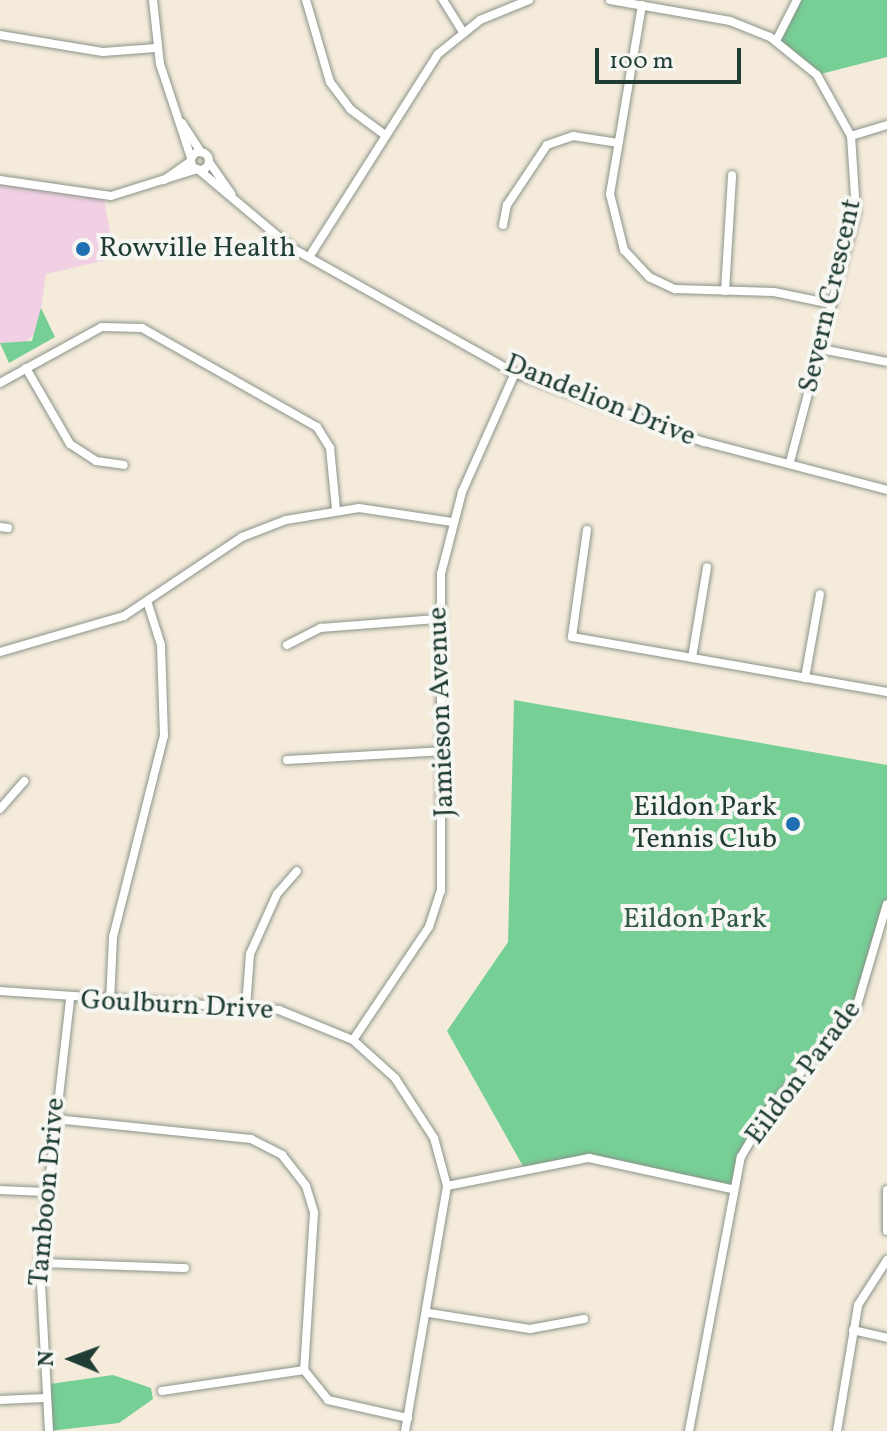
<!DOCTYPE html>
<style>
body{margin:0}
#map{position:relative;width:887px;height:1431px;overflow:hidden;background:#f4ebdb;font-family:Vollkorn,serif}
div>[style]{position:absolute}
.built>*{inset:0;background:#f1d0e3}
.green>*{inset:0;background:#76cf95}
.roads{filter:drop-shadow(0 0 2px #8a9488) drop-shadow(0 0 2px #8a9488)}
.minor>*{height:8px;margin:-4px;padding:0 4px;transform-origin:4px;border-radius:4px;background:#fff}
.minor>.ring{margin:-4px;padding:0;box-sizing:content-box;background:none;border:8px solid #fff;border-radius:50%}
.dots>*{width:22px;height:22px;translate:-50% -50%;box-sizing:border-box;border:4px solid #f6f6f2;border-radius:50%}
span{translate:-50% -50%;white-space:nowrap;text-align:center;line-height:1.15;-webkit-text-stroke:8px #f6f6f2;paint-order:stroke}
.poi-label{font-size:28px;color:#1f3d34}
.left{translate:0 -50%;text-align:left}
.right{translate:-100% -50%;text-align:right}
.street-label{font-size:28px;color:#1f3d34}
.park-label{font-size:28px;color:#305a47}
.north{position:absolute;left:32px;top:1319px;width:80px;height:80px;-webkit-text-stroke:6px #f6f6f2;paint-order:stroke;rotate:271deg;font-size:22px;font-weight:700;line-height:32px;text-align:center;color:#1f3d34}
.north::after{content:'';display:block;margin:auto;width:28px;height:36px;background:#1f3d34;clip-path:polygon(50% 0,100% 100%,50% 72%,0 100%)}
.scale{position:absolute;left:595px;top:48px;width:146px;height:36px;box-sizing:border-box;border:4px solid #1f3d34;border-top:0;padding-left:10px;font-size:24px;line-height:28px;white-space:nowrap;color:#1f3d34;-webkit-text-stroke:6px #f6f6f2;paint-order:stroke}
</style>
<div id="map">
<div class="built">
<div style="clip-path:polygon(0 180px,103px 195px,115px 258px,46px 274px,38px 331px,21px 346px,0 343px)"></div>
</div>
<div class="green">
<div style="clip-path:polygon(797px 0,887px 0,887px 57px,817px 75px,776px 41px)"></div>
<div style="clip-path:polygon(41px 308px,55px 337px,9px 363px,0 343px,32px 341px)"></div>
<div style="clip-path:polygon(514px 700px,887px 765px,887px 904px,868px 984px,831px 1046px,758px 1124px,731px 1189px,571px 1158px,524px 1168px,447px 1031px,508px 942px)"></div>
<div style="clip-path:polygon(113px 1375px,151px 1388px,153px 1399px,119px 1423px,49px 1431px,43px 1385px)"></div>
</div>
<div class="roads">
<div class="minor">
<div style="left:153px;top:0;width:64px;rotate:83.8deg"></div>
<div style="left:160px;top:64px;width:99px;rotate:71.7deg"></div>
<div style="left:306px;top:0;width:85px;rotate:73.7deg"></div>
<div style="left:330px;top:82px;width:34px;rotate:53deg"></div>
<div style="left:350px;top:109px;width:44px;rotate:36.6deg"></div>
<div style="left:443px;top:0;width:36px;rotate:58deg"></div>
<div style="left:610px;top:0;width:122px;rotate:9.9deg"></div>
<div style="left:730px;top:21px;width:43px;rotate:21.8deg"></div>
<div style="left:770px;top:37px;width:60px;rotate:39deg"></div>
<div style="left:817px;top:75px;width:70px;rotate:60.9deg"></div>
<div style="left:851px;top:136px;width:76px;rotate:86.2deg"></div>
<div style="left:856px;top:212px;width:258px;rotate:104.8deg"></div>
<div style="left:642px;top:5px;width:192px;rotate:99.6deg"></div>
<div style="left:610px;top:194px;width:58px;rotate:76deg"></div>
<div style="left:624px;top:250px;width:37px;rotate:47deg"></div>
<div style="left:649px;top:277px;width:29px;rotate:25deg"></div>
<div style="left:675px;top:289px;width:99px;rotate:1.7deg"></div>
<div style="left:774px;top:292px;width:59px;rotate:11.7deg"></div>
<div style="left:0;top:35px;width:104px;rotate:9.4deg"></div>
<div style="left:103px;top:52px;width:53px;rotate:-4.3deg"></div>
<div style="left:776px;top:41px;width:46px;rotate:-62.9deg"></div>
<div style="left:182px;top:123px;width:35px;rotate:57deg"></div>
<div style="left:851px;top:136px;width:38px;rotate:-17deg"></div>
<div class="ring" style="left:191px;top:152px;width:10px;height:10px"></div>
<div style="left:209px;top:162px;width:39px;rotate:55deg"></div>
<div style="left:199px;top:170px;width:121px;rotate:40deg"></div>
<div style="left:292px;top:248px;width:256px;rotate:29.3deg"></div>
<div style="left:515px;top:373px;width:201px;rotate:20.1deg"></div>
<div style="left:704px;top:442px;width:189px;rotate:14.7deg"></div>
<div style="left:0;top:180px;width:112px;rotate:8.2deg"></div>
<div style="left:111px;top:196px;width:90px;rotate:-17.4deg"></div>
<div style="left:164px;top:180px;width:33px;rotate:-35deg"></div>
<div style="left:503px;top:225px;width:20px;rotate:-79deg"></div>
<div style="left:507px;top:205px;width:72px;rotate:-56.3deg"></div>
<div style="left:547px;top:145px;width:28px;rotate:-19deg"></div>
<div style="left:573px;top:136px;width:46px;rotate:8.8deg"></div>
<div style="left:311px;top:254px;width:237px;rotate:-57.6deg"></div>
<div style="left:438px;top:54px;width:54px;rotate:-39deg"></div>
<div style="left:480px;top:20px;width:53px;rotate:-22.2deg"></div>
<div style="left:725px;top:291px;width:116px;rotate:-86.5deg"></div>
<div style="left:821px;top:349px;width:67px;rotate:11.1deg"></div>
<div style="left:26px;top:368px;width:88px;rotate:59.9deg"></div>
<div style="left:70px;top:444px;width:31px;rotate:33deg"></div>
<div style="left:96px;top:461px;width:28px;rotate:8deg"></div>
<div style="left:0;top:383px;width:116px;rotate:-28.8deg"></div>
<div style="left:102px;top:327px;width:40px;rotate:1.4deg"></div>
<div style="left:142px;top:328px;width:201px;rotate:29.5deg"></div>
<div style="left:317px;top:427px;width:25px;rotate:58deg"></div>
<div style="left:330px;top:448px;width:61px;rotate:84.4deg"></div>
<div style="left:0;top:527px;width:8px;rotate:7deg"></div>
<div style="left:587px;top:530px;width:108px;rotate:98deg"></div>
<div style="left:572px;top:637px;width:320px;rotate:9.9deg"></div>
<div style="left:287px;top:645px;width:38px;rotate:-27deg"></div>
<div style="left:321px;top:628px;width:115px;rotate:-4.5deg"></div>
<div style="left:0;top:652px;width:129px;rotate:-16.2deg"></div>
<div style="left:124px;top:616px;width:142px;rotate:-33.8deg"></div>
<div style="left:242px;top:537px;width:47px;rotate:-21.1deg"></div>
<div style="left:286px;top:520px;width:74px;rotate:-9.3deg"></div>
<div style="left:359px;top:508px;width:94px;rotate:8.6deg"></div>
<div style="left:692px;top:658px;width:92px;rotate:-80.6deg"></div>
<div style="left:805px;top:678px;width:85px;rotate:-79.9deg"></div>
<div style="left:287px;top:760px;width:154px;rotate:-3.3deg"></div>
<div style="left:0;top:809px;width:37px;rotate:-49deg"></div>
<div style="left:0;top:991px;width:280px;rotate:3.9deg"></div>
<div style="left:279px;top:1010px;width:80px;rotate:22.1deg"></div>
<div style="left:353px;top:1040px;width:57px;rotate:42.1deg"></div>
<div style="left:395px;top:1078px;width:72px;rotate:57deg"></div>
<div style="left:434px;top:1138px;width:50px;rotate:74.8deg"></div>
<div style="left:447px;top:1186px;width:249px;rotate:99.7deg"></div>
<div style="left:110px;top:1003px;width:66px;rotate:-87.4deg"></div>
<div style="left:113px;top:937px;width:207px;rotate:-75.8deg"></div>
<div style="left:164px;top:736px;width:91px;rotate:-91.9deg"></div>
<div style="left:161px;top:645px;width:43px;rotate:-107.6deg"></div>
<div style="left:246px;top:1007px;width:53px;rotate:-85.7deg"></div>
<div style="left:250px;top:954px;width:66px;rotate:-65.8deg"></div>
<div style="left:277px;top:894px;width:30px;rotate:-49deg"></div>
<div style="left:353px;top:1040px;width:136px;rotate:-56.1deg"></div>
<div style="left:429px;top:927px;width:38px;rotate:-72deg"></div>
<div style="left:441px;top:891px;width:317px;rotate:-90deg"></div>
<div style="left:441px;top:574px;width:85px;rotate:-75.6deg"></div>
<div style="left:462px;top:492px;width:130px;rotate:-66deg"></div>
<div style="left:55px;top:1119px;width:197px;rotate:5.8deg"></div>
<div style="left:251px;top:1139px;width:35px;rotate:27deg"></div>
<div style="left:282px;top:1155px;width:39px;rotate:52deg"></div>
<div style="left:306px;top:1186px;width:28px;rotate:73deg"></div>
<div style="left:314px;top:1213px;width:157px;rotate:93.6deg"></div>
<div style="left:304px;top:1370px;width:38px;rotate:51deg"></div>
<div style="left:328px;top:1400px;width:82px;rotate:12.7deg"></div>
<div style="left:447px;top:1186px;width:145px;rotate:-11.2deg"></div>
<div style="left:589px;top:1158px;width:145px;rotate:12.3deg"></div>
<div style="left:0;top:1190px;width:46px;rotate:2.5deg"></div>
<div style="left:887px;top:1190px;width:41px;rotate:90deg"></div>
<div style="left:40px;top:1263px;width:145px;rotate:2deg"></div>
<div style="left:429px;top:1313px;width:102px;rotate:9deg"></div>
<div style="left:530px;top:1329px;width:55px;rotate:-10.5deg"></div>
<div style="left:853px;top:1330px;width:35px;rotate:13deg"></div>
<div style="left:162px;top:1391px;width:144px;rotate:-8.4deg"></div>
<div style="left:0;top:1400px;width:45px;rotate:-2.5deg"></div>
<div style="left:49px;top:1431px;width:168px;rotate:-93.1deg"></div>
<div style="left:40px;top:1263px;width:264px;rotate:-83.5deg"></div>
<div style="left:689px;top:1431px;width:279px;rotate:-79.3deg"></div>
<div style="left:741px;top:1157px;width:56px;rotate:-59.7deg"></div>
<div style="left:769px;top:1109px;width:133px;rotate:-49deg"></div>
<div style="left:856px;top:1009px;width:109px;rotate:-73.6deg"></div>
<div style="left:837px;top:1431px;width:128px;rotate:-80.5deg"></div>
<div style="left:858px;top:1305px;width:54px;rotate:-57.2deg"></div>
</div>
</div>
<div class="dots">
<div style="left:83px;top:249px;background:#1f6fb2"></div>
<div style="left:793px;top:824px;background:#1f6fb2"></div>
</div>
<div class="poi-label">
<span class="left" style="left:99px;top:249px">Rowville Health</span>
<span class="right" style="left:777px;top:824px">Eildon Park<br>Tennis Club</span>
</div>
<div class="street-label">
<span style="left:831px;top:296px;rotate:-77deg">Severn Crescent</span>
<span style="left:600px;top:401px;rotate:22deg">Dandelion Drive</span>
<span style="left:442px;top:712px;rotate:-92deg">Jamieson Avenue</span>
<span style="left:177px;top:1006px;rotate:3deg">Goulburn Drive</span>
<span style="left:804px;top:1073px;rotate:-53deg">Eildon Parade</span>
<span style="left:48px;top:1192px;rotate:-85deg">Tamboon Drive</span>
</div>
<div class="park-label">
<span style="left:695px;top:920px">Eildon Park</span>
</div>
<div class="north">N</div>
<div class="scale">100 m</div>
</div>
